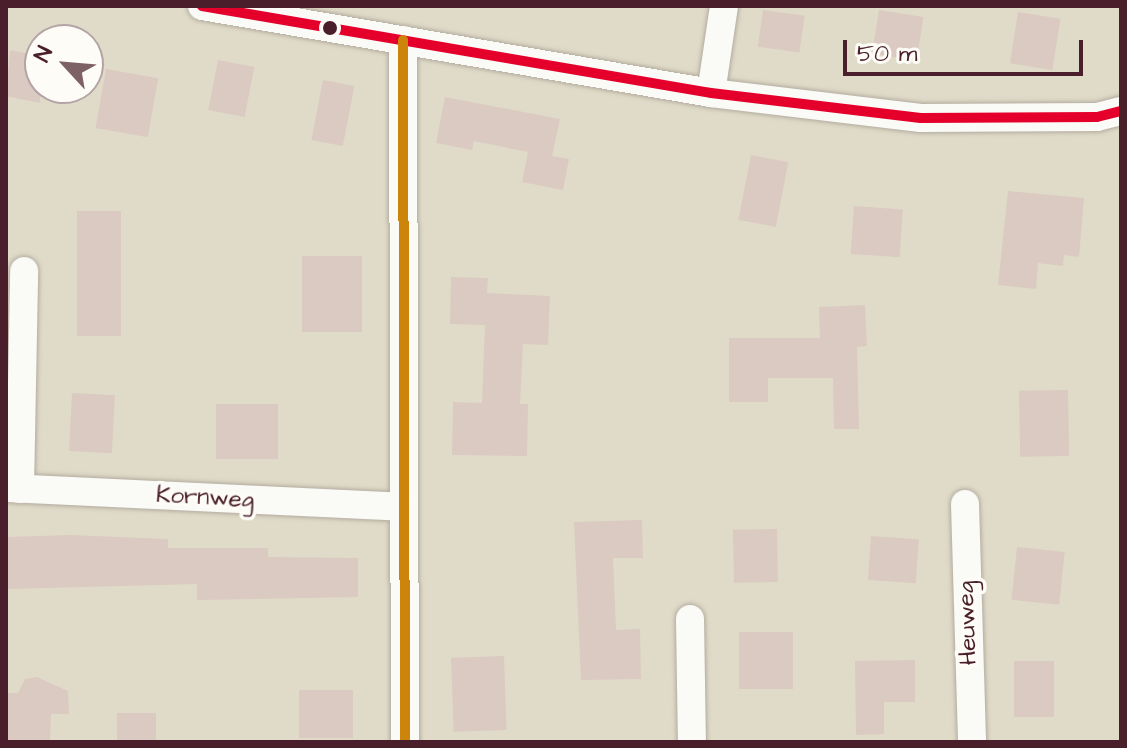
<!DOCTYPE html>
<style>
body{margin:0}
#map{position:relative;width:1127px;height:748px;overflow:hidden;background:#e0dbc8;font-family:"Architects Daughter",sans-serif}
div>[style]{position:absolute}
.building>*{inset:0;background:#dacac1;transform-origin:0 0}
.roads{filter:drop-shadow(0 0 2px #b3aca0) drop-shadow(0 0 2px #b3aca0)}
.minor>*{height:28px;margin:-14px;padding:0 14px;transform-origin:14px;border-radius:14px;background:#fafaf7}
.bus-1>*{height:10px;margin:-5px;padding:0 5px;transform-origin:5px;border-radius:5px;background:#e4002b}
.bus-2>*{height:10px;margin:-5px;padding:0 5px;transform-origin:5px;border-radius:5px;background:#cc840b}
.dots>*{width:22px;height:22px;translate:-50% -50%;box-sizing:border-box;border:4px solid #fdfcf7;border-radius:50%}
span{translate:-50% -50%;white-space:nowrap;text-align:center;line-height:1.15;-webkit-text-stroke:7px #fdfcf7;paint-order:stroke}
.street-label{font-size:24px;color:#4a1f2b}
.frame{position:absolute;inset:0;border:8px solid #4a1f2b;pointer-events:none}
.north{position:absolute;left:24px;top:24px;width:80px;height:80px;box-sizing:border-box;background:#fdfcf7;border:2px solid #b5a4a5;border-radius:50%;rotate:296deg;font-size:22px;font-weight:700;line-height:32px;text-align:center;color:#4a1f2b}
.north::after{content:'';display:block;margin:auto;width:28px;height:36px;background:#7e6162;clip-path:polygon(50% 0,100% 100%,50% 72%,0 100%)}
.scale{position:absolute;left:843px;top:40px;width:240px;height:36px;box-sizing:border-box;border:4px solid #4a1f2b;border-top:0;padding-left:10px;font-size:24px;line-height:28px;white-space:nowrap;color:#4a1f2b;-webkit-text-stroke:6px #fdfcf7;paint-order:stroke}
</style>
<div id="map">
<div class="building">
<div style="left:763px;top:10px;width:42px;height:37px;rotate:8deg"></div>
<div style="left:879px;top:10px;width:45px;height:44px;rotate:9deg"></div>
<div style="left:1018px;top:12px;width:43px;height:52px;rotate:9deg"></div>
<div style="clip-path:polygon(10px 50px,40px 56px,40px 103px,6px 96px)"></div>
<div style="left:218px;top:60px;width:37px;height:51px;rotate:11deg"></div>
<div style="left:106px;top:69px;width:53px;height:60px;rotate:10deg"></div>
<div style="left:323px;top:80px;width:32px;height:61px;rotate:11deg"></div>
<div style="clip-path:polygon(445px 97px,560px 119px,552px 156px,569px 159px,563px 190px,522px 182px,528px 152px,474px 141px,472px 150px,436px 143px)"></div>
<div style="left:751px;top:155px;width:38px;height:66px;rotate:11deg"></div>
<div style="clip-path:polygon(1008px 191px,1084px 198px,1079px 257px,1064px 255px,1063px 266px,1038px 263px,1036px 289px,998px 285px)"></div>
<div style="left:854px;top:206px;width:49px;height:48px;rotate:4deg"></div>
<div style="left:77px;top:211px;width:44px;height:125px"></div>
<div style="left:362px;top:256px;width:76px;height:60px;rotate:90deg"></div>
<div style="clip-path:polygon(451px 277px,488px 278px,487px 293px,550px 296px,548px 345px,523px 344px,520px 404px,528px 404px,527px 456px,452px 455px,453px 402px,482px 403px,485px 325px,450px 324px)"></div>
<div style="clip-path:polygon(865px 305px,867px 346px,857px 347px,859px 429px,834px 429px,833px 378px,768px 378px,768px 402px,729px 402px,729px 338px,820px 338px,819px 307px)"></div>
<div style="left:1068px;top:390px;width:66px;height:49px;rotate:89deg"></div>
<div style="left:72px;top:393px;width:43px;height:58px;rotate:3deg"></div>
<div style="left:216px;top:404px;width:62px;height:55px"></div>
<div style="clip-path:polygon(642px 520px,643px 558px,613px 558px,616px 630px,640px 629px,641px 679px,581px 680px,574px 522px)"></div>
<div style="left:777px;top:529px;width:53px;height:44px;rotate:89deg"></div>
<div style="clip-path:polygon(70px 535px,168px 539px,168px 548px,268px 548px,268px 557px,358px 558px,358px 597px,197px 600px,197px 584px,7px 589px,6px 537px)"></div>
<div style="left:871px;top:536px;width:48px;height:44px;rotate:4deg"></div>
<div style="left:1017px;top:547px;width:48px;height:53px;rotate:6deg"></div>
<div style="left:793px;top:632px;width:57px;height:54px;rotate:90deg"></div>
<div style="left:504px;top:656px;width:74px;height:53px;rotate:88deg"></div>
<div style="clip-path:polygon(915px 660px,915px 702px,884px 702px,884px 734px,856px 735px,855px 661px)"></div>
<div style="left:1014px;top:661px;width:40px;height:56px"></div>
<div style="clip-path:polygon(37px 677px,68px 691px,69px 714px,51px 714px,50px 742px,6px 742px,6px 693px,18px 693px,25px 679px)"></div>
<div style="left:299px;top:690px;width:54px;height:48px"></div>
<div style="left:156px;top:713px;width:29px;height:39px;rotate:90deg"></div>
</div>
<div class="roads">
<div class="minor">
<div style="left:202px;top:6px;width:516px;rotate:9.7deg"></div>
<div style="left:711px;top:93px;width:211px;rotate:6.8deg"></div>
<div style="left:921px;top:118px;width:176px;rotate:-0.3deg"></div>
<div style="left:1097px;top:117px;width:25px;rotate:-14deg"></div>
<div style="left:403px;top:40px;width:702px;rotate:89.84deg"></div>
<div style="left:711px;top:93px;width:88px;rotate:-81.5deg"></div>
<div style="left:6px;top:488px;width:398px;rotate:2.7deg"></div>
<div style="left:20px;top:489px;width:218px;rotate:-88.9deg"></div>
<div style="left:965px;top:504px;width:238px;rotate:88.3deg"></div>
<div style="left:690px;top:619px;width:123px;rotate:89.1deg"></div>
</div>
</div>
<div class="bus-1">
<div style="left:202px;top:6px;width:516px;rotate:9.7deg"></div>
<div style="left:711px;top:93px;width:211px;rotate:6.8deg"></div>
<div style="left:921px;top:118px;width:176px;rotate:-0.3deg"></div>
<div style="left:1097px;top:117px;width:25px;rotate:-14deg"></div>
</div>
<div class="bus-2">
<div style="left:403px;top:40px;width:702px;rotate:89.84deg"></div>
</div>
<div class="dots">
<div style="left:330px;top:28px;background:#4a1f2b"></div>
</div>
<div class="street-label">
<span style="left:205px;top:498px;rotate:3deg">Kornweg</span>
<span style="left:968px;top:623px;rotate:-92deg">Heuweg</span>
</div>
<div class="frame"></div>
<div class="north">N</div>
<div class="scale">50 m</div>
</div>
